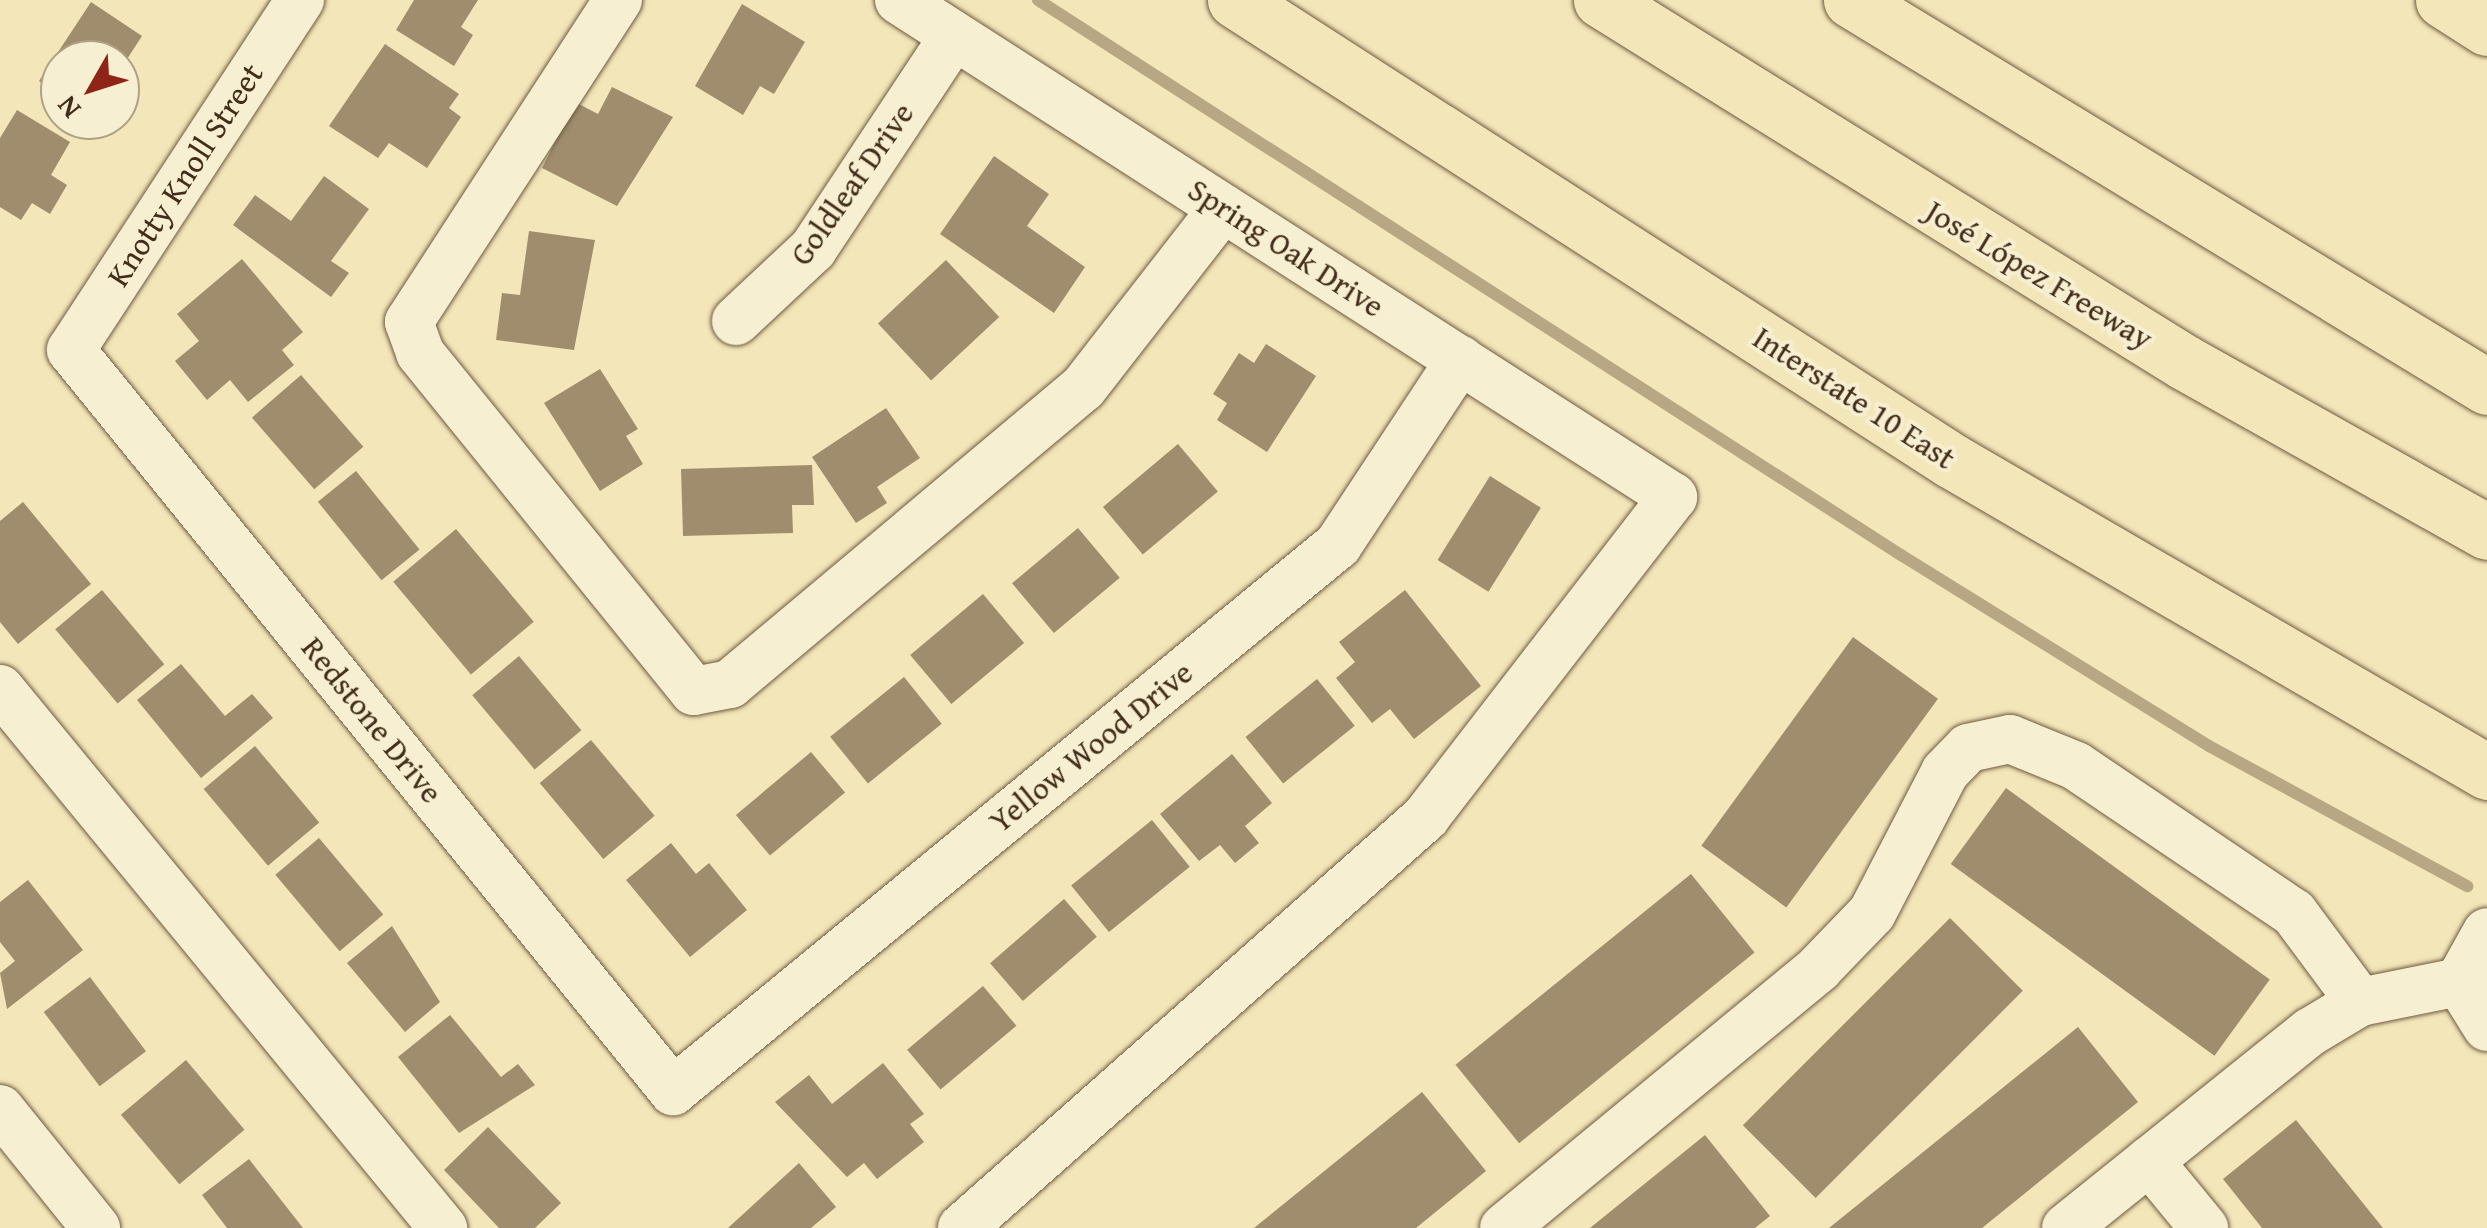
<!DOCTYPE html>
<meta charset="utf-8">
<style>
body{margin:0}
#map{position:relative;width:2487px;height:1228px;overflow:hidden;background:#f3e6b8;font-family:"Gentium Book Plus",serif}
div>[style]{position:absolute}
.stream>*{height:12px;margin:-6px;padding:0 6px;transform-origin:6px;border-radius:6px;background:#b7a783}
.building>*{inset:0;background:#9f8d6d;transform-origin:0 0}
.roads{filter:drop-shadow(0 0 2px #6f5a42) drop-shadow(0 0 2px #6f5a42)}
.minor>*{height:48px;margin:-24px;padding:0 24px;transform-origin:24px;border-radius:24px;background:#f7efd1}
.major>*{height:55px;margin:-27.5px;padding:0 27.5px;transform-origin:27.5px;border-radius:27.5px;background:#f3e6b8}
.highway>*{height:55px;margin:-27.5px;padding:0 27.5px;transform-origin:27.5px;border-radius:27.5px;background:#f3e6b8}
span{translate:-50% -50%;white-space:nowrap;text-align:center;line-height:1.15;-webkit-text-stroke:8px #f7efd1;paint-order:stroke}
.street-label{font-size:32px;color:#432c1b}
.north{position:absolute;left:40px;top:40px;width:100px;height:100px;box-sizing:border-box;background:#f7efd1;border:2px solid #afa188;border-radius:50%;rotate:231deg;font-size:28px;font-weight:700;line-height:40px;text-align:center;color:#432c1b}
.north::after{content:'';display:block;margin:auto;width:35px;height:45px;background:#8f2418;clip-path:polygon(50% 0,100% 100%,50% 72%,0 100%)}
</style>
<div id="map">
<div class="stream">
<div style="left:1038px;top:0;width:1026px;rotate:32.75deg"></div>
<div style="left:1901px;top:555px;width:362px;rotate:31.8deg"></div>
<div style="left:2209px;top:746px;width:294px;rotate:28.5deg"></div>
</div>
<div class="building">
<div style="clip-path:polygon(414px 0,478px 0,461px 27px,473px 35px,454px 66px,396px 30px)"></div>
<div style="clip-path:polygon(91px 2px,142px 36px,120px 70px,120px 60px,60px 60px,60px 96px,39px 81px)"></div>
<div style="clip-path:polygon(742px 4px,805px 42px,774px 94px,760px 86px,743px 115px,695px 86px)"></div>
<div style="clip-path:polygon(385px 44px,459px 94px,449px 108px,461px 117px,427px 168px,389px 143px,378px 158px,329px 126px)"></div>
<div style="clip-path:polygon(612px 87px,673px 117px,617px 206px,542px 168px,575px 102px,598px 114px)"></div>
<div style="clip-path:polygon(17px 110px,70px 142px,51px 175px,67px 185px,50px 214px,32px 203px,21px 220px,0 207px,0 138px)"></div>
<div style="clip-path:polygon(994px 156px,1049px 194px,1027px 226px,1085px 267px,1054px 313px,940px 234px)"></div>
<div style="clip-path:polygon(324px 176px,369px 209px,331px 261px,349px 273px,331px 297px,233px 225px,255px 195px,291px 221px)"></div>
<div style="clip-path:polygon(529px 231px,595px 240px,574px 350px,496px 340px,502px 293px,520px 295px)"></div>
<div style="clip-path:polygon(242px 259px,303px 332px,282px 350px,294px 365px,248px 402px,230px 380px,207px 400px,175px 361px,199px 341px,177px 314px)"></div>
<div style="left:946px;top:260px;width:78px;height:93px;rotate:47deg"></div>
<div style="clip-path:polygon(1266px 344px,1316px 376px,1267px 452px,1217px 420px,1227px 403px,1213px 394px,1239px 353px,1254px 363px)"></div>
<div style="clip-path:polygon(600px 369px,638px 429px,626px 436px,643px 464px,600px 491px,544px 403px)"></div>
<div style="left:301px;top:375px;width:95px;height:65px;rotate:49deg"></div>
<div style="clip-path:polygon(886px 408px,920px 458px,877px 487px,887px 503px,856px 523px,812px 457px)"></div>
<div style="left:1178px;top:444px;width:62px;height:98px;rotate:50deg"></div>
<div style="clip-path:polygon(812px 465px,814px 505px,792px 505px,793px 533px,683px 536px,681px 469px)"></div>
<div style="left:356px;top:471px;width:101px;height:49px;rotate:51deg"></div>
<div style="left:1490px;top:476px;width:60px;height:99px;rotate:32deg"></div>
<div style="clip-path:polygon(23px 502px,91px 584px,18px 644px,0 622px,0 521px)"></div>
<div style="left:1078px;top:528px;width:65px;height:86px;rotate:50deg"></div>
<div style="left:456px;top:529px;width:121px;height:82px;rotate:50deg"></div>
<div style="left:102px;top:590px;width:97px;height:61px;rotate:50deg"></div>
<div style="clip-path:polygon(1405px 590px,1481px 686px,1414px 739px,1390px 709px,1372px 723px,1336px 678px,1355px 662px,1339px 642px)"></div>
<div style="left:983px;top:594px;width:64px;height:95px;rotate:50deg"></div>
<div style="left:1853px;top:637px;width:105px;height:258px;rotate:36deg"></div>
<div style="left:519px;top:656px;width:97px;height:61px;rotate:50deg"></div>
<div style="clip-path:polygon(181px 664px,225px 716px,252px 694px,273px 718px,201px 778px,137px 700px)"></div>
<div style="left:904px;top:677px;width:60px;height:95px;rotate:51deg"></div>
<div style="left:1317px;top:679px;width:60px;height:92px;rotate:51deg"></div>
<div style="left:591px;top:740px;width:99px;height:67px;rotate:50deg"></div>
<div style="left:255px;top:746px;width:100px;height:67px;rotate:50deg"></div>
<div style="left:811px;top:752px;width:53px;height:98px;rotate:50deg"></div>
<div style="clip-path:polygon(1232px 754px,1272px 803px,1245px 826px,1259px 843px,1235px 863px,1220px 845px,1199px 861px,1160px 814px)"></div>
<div style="left:2006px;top:788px;width:326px;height:94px;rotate:36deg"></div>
<div style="left:1152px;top:820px;width:60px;height:104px;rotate:51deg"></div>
<div style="left:319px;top:838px;width:100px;height:57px;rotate:50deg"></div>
<div style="clip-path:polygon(671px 843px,696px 874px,709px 863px,747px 910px,690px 957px,626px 880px)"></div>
<div style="left:1691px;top:874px;width:101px;height:303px;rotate:51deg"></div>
<div style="clip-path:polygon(28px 880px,83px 950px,7px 1009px,0 973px,15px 961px,0 942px,0 902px)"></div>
<div style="left:1064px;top:899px;width:50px;height:98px;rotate:49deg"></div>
<div style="left:1950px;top:918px;width:103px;height:293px;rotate:45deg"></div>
<div style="clip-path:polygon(392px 926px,440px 1002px,405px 1032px,347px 963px)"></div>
<div style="left:90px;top:977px;width:93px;height:58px;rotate:53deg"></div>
<div style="left:983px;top:986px;width:52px;height:99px;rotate:50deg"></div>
<div style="clip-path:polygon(450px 1015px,501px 1077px,518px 1064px,535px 1085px,459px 1133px,398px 1057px)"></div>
<div style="clip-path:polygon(2078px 1027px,2138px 1102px,1982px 1228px,1829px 1228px)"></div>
<div style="left:186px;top:1060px;width:91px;height:85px;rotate:50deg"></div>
<div style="clip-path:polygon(883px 1063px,924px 1114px,910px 1124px,924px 1142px,877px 1179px,864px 1163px,847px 1177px,775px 1102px,809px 1075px,832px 1104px)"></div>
<div style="clip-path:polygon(1422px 1092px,1486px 1171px,1416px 1228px,1254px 1228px)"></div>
<div style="clip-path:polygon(2296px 1120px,2383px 1228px,2262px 1228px,2223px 1179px)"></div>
<div style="clip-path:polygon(488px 1127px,561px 1203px,535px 1228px,499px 1228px,444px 1170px)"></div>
<div style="clip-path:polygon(1705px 1135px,1770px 1216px,1755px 1228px,1590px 1228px)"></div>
<div style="clip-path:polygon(249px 1159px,303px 1228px,227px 1228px,202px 1195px)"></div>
<div style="clip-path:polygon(799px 1163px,836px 1207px,811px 1228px,728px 1228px)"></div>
</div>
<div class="roads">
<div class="minor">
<div style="left:300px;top:0;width:418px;rotate:123.2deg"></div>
<div style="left:71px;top:350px;width:955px;rotate:50.91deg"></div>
<div style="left:673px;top:1091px;width:860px;rotate:-39.39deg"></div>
<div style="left:1338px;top:545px;width:222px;rotate:-56.6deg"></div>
<div style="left:618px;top:0;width:384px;rotate:123deg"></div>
<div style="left:409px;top:322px;width:33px;rotate:70deg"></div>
<div style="left:420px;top:353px;width:435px;rotate:51deg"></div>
<div style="left:694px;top:691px;width:37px;rotate:-11deg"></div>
<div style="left:730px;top:684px;width:461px;rotate:-40deg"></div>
<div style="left:1083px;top:388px;width:228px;rotate:-52.1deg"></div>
<div style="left:899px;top:0;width:920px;rotate:32.71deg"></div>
<div style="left:1673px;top:497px;width:404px;rotate:127.7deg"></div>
<div style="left:1426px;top:817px;width:620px;rotate:138.47deg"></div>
<div style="left:736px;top:321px;width:105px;rotate:-43.1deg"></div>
<div style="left:813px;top:249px;width:255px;rotate:-56.5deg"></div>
<div style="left:0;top:689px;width:698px;rotate:50.58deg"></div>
<div style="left:2459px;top:982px;width:53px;rotate:58.1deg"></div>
<div style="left:0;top:1109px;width:153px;rotate:51.1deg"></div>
<div style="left:2149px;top:1161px;width:87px;rotate:50.6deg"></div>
<div style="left:1504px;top:1228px;width:408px;rotate:-39.5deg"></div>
<div style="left:1819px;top:968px;width:76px;rotate:-46.1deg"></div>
<div style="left:1872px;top:913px;width:159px;rotate:-62.6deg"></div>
<div style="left:1945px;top:772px;width:33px;rotate:-46deg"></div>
<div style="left:1968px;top:748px;width:43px;rotate:-12.1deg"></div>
<div style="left:2010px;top:739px;width:71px;rotate:22.2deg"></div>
<div style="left:2076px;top:766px;width:263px;rotate:34deg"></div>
<div style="left:2294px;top:913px;width:111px;rotate:53.4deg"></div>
<div style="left:2066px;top:1228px;width:313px;rotate:-38.8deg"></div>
<div style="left:2310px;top:1032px;width:58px;rotate:-31deg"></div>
<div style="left:2360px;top:1002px;width:101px;rotate:-11.4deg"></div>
<div style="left:2459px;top:982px;width:57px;rotate:-60.8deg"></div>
</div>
<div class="major">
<div style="left:1235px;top:0;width:852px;rotate:32.74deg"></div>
<div style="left:1952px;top:461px;width:619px;rotate:30.17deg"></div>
<div style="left:2443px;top:0;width:52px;rotate:32.5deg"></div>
</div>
<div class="highway">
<div style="left:1601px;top:0;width:686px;rotate:31.84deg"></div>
<div style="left:2184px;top:362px;width:347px;rotate:29.3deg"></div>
<div style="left:1851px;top:0;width:744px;rotate:31.32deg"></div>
</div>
</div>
<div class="street-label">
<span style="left:185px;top:175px;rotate:-57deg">Knotty Knoll Street</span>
<span style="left:852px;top:184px;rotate:-55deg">Goldleaf Drive</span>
<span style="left:1286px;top:248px;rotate:33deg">Spring Oak Drive</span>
<span style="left:2039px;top:275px;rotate:31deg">José López Freeway</span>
<span style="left:1854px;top:398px;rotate:33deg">Interstate 10 East</span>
<span style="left:372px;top:720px;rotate:51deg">Redstone Drive</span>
<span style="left:1091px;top:747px;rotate:-39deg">Yellow Wood Drive</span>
</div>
<div class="north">N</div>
</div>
